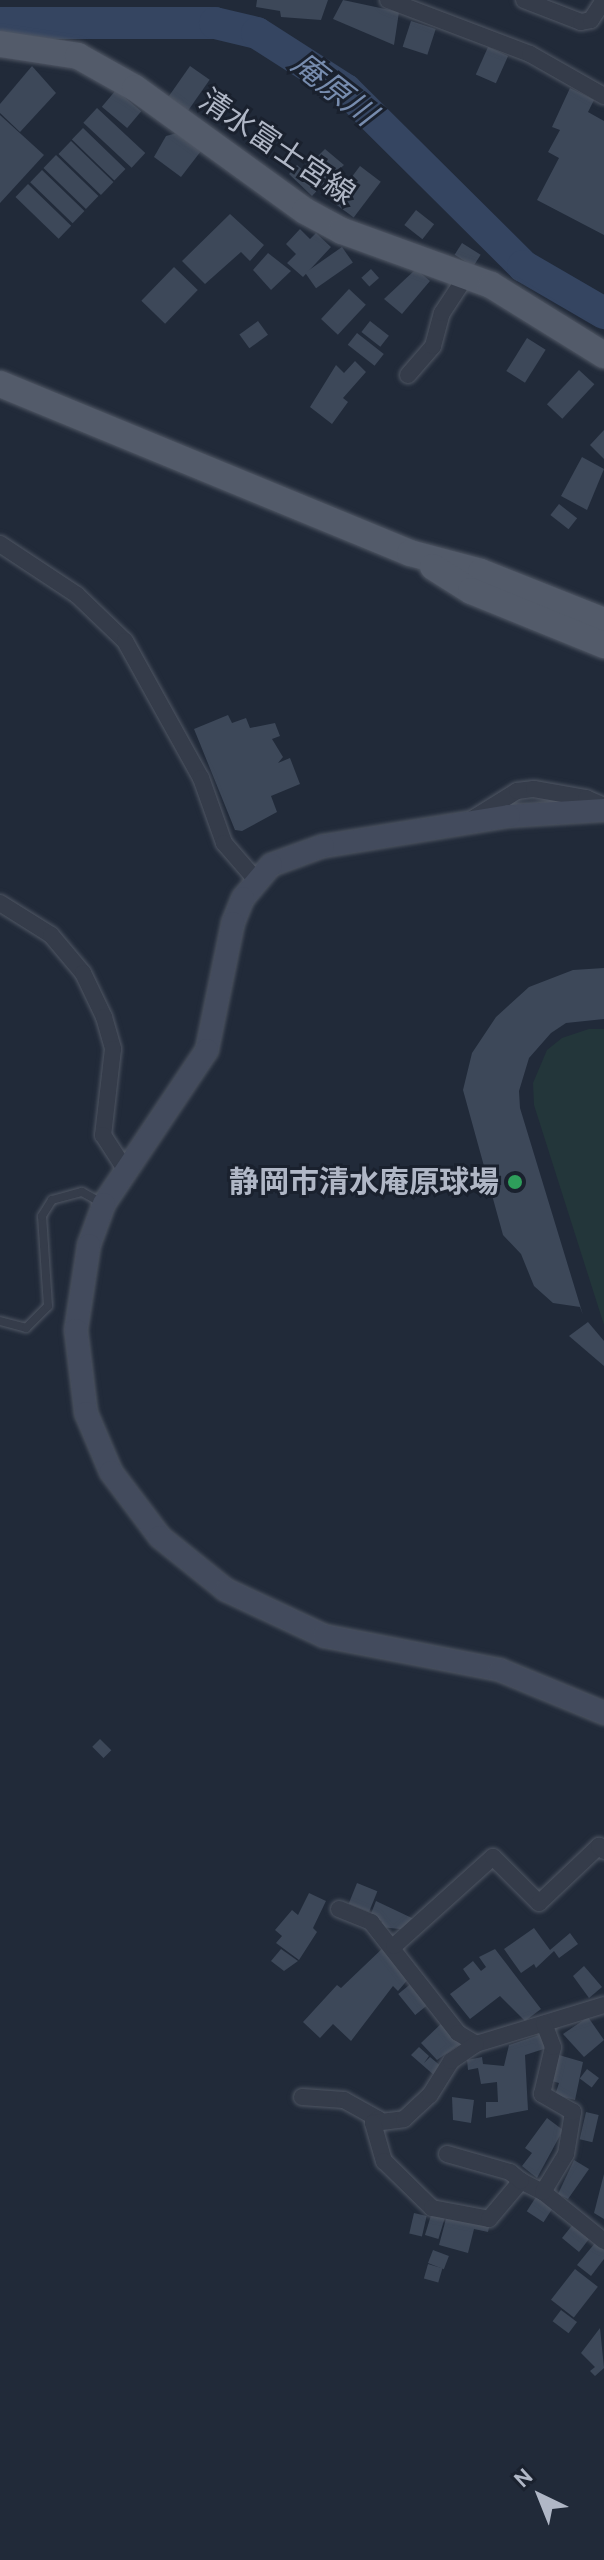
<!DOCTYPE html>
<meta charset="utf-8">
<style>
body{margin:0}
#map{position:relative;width:604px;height:2560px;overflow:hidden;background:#212a39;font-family:Cabin,"Noto Sans JP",sans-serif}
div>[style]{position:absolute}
.green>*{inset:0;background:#23363a}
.river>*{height:32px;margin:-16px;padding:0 16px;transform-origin:16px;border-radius:16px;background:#354561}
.building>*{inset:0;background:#3d4859;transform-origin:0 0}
.roads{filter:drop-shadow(0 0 2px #505764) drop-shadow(0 0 2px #505764)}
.lane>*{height:8px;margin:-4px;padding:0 4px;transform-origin:4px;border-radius:4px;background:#353c4a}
.street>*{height:16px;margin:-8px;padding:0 8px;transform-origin:8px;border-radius:8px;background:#353c4a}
.secondary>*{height:22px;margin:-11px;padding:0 11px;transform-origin:11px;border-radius:11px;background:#434b5d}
.primary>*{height:26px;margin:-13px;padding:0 13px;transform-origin:13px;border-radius:13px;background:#535b6a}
.dots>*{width:22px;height:22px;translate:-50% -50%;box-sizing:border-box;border:4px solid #1a212e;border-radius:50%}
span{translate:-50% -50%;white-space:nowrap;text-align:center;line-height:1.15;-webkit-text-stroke:6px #1a212e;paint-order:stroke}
.street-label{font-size:30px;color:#b0b7c6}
.poi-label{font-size:30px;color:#b0b7c6;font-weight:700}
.right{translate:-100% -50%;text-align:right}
.water-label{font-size:32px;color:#778cae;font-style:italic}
.north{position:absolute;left:500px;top:2456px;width:80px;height:80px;-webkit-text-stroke:6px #1a212e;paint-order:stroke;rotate:317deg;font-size:22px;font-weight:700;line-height:32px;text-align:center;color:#b0b7c6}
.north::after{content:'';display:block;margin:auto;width:28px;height:36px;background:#b0b7c6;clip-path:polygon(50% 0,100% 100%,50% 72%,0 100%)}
</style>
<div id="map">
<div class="green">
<div style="clip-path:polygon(589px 1029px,604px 1029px,604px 1325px,534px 1105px,533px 1083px,547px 1050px,562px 1038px)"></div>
</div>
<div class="river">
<div style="left:0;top:23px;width:215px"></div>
<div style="left:215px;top:23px;width:43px;rotate:13.4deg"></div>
<div style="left:257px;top:33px;width:106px;rotate:32.6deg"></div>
<div style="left:346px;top:90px;width:250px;rotate:44.8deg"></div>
<div style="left:523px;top:266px;width:94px;rotate:30.1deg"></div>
</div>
<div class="building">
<div style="clip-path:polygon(257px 0,328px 0,321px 20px,281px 17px,280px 11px,256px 7px)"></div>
<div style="clip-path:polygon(343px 0,399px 12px,394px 45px,333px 19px)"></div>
<div style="left:411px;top:21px;width:26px;height:27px;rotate:18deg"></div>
<div style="left:488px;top:47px;width:22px;height:30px;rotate:24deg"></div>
<div style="clip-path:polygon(32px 66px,56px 93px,20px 132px,0 113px,0 104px)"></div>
<div style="left:190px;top:66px;width:24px;height:40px;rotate:35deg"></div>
<div style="clip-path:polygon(570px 88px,594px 100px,588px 112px,604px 121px,604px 235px,537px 200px,559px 158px,548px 152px,560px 130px,552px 127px)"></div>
<div style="left:116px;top:90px;width:33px;height:22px;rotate:40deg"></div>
<div style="left:222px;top:91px;width:18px;height:20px;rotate:43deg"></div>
<div style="left:97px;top:108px;width:66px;height:20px;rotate:43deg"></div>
<div style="clip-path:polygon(0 115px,44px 155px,0 203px)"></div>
<div style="left:83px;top:128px;width:59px;height:16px;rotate:44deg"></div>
<div style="clip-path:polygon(177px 133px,201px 151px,181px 177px,154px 157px,166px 136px)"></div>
<div style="left:71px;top:141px;width:59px;height:18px;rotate:44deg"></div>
<div style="clip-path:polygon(325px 149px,344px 165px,335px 173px,318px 156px)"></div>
<div style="left:56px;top:155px;width:59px;height:18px;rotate:44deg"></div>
<div style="clip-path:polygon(313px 159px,331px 176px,312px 196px,289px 174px,297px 165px,303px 170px)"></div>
<div style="left:360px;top:166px;width:26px;height:45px;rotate:37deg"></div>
<div style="left:42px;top:170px;width:59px;height:17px;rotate:44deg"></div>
<div style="left:28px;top:184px;width:60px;height:18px;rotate:44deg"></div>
<div style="left:416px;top:210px;width:23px;height:19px;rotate:38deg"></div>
<div style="clip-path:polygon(230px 214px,264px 245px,250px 261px,241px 252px,205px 284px,182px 261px)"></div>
<div style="clip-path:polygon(300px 229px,310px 239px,316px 233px,331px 247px,303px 277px,287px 263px,296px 254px,286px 244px)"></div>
<div style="left:462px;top:243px;width:22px;height:14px;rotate:32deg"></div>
<div style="left:342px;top:247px;width:19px;height:45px;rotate:55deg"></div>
<div style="clip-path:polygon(268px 253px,291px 271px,271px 290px,253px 270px)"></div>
<div style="left:174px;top:267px;width:33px;height:47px;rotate:44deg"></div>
<div style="left:371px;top:269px;width:12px;height:13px;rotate:48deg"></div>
<div style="clip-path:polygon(416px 269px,430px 281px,402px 314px,384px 299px)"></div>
<div style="left:349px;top:289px;width:23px;height:41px;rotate:43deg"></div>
<div style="left:258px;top:321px;width:17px;height:23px;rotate:54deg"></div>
<div style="left:370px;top:321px;width:24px;height:14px;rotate:38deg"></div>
<div style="left:357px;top:333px;width:34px;height:15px;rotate:38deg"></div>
<div style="left:527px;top:338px;width:22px;height:39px;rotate:32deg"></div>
<div style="clip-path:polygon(355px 361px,366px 372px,343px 398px,348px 402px,332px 424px,310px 407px,336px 365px,344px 373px)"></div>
<div style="left:579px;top:370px;width:21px;height:47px;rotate:43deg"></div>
<div style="clip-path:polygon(604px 430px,604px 459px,590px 445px)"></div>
<div style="clip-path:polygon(582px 457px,604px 469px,587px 510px,561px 496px)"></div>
<div style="left:559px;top:504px;width:23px;height:14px;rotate:38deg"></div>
<div style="clip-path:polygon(228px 715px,232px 723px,246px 718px,250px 728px,275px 723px,280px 736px,272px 739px,283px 757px,278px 763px,290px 758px,300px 784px,271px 796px,277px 812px,242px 831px,235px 830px,194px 729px)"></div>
<div style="clip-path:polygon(604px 968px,604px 1019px,566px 1023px,551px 1033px,529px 1058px,519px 1091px,520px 1108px,583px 1315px,580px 1307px,553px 1303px,534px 1286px,521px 1254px,503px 1235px,463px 1090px,472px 1053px,496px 1017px,529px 987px,573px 970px)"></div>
<div style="clip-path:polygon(588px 1322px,604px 1341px,604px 1366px,569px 1336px)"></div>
<div style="left:100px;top:1739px;width:16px;height:11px;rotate:45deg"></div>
<div style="left:357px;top:1883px;width:22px;height:22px;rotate:22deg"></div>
<div style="clip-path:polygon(309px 1893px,326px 1901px,313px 1928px,317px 1932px,299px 1960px,276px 1943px,282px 1936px,275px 1930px,292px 1910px,298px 1915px)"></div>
<div style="clip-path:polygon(376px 1901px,414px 1919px,409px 1930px,380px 1927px,382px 1921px,370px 1916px)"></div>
<div style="clip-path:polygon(534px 1928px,550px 1950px,570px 1933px,578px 1944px,559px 1958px,554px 1951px,536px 1968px,534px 1964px,521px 1973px,504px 1949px)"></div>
<div style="clip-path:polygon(386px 1945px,410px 1977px,398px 1991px,393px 1986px,351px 2041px,333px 2024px,320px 2038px,303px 2022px,337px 1985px,341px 1988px)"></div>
<div style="clip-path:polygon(281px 1949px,298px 1961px,284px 1971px,271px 1961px)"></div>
<div style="clip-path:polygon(495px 1949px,541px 2009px,525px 2021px,500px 1996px,470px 2019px,450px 1994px,470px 1979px,463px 1969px,473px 1961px,481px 1971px,486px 1967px,479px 1957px)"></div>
<div style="clip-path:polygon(584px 1966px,602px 1987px,589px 1998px,573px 1976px)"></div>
<div style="left:413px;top:1982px;width:27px;height:19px;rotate:51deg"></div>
<div style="clip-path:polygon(588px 2017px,604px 2040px,584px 2057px,563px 2034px)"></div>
<div style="clip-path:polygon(444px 2021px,464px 2041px,437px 2060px,421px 2043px)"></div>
<div style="clip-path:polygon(545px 2033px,550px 2047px,525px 2055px,528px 2110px,486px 2118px,486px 2102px,498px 2102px,497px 2082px,481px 2084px,478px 2068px,468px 2070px,467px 2060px,482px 2057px,483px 2064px,504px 2066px,509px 2045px)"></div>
<div style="clip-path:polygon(419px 2047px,429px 2056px,424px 2063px,430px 2057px,442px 2067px,435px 2076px,411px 2055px)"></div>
<div style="clip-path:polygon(559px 2055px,583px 2062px,575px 2100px,555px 2095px,559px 2083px,552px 2081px)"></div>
<div style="left:587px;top:2069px;width:15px;height:12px;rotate:37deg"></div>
<div style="clip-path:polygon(452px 2097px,474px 2100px,471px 2123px,453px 2120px)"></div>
<div style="left:586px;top:2112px;width:13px;height:28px;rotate:13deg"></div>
<div style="clip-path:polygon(547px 2118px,563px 2130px,537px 2178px,522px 2166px,532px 2153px,525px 2148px)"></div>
<div style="clip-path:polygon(574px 2160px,589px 2169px,568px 2199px,558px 2194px)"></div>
<div style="clip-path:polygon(604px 2174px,604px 2219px,594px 2213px)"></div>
<div style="left:536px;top:2197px;width:20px;height:17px;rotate:33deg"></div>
<div style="left:432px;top:2212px;width:14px;height:24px;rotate:17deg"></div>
<div style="left:414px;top:2213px;width:13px;height:21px;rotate:13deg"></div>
<div style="clip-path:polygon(447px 2215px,490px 2223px,488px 2232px,474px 2229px,468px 2253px,439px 2245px)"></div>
<div style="clip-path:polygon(574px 2223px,589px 2239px,579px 2252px,562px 2238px)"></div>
<div style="clip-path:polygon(595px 2243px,604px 2250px,604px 2259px,591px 2276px,577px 2265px)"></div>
<div style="left:433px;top:2250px;width:17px;height:14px;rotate:21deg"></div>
<div style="left:428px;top:2264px;width:15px;height:15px;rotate:16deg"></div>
<div style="left:575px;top:2269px;width:29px;height:39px;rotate:38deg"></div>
<div style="left:561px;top:2310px;width:20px;height:14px;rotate:37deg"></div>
<div style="clip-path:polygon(600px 2328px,604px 2368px,595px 2376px,590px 2371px,595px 2367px,581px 2353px)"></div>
</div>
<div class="roads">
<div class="lane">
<div style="left:0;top:1321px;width:27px;rotate:15deg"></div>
<div style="left:26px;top:1328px;width:31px;rotate:-45deg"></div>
<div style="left:48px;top:1306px;width:90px;rotate:-93.8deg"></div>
<div style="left:42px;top:1216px;width:19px;rotate:-58deg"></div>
<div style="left:52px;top:1200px;width:31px;rotate:-15deg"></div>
<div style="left:82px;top:1192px;width:25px;rotate:29deg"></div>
</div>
<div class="street">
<div style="left:388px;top:0;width:152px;rotate:20.8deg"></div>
<div style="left:530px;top:54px;width:85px;rotate:29.6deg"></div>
<div style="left:524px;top:0;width:61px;rotate:21.1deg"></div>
<div style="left:581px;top:22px;width:10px;rotate:-11deg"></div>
<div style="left:591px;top:20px;width:24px;rotate:-57deg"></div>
<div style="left:408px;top:375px;width:38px;rotate:-49deg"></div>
<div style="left:433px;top:346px;width:34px;rotate:-75deg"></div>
<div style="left:442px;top:313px;width:45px;rotate:-56.7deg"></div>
<div style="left:0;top:544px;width:92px;rotate:33.5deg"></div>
<div style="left:77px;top:595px;width:66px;rotate:43.8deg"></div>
<div style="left:125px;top:641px;width:157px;rotate:61deg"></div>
<div style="left:201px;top:778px;width:69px;rotate:70.5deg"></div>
<div style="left:224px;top:843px;width:49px;rotate:49.1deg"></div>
<div style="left:472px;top:819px;width:53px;rotate:-31.9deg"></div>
<div style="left:517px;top:791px;width:17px;rotate:-7deg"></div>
<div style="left:534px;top:789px;width:53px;rotate:9.8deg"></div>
<div style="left:586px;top:798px;width:20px;rotate:24deg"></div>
<div style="left:0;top:903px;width:60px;rotate:32.1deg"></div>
<div style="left:51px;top:935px;width:50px;rotate:49.9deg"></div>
<div style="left:83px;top:973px;width:49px;rotate:64.5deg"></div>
<div style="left:104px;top:1017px;width:33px;rotate:74deg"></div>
<div style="left:113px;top:1049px;width:87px;rotate:96.6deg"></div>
<div style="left:103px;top:1135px;width:40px;rotate:57.1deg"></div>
<div style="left:339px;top:1909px;width:35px;rotate:22deg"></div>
<div style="left:371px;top:1922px;width:141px;rotate:51.9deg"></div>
<div style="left:458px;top:2033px;width:21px;rotate:31deg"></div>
<div style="left:476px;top:2044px;width:134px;rotate:-16.9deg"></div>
<div style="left:394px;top:1946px;width:133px;rotate:-42deg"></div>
<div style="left:493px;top:1857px;width:65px;rotate:45deg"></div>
<div style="left:539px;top:1903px;width:83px;rotate:-43.5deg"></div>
<div style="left:599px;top:1846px;width:7px;rotate:45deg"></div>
<div style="left:302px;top:2097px;width:42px;rotate:4.1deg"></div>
<div style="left:344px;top:2100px;width:39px;rotate:29deg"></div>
<div style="left:378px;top:2119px;width:6px;rotate:141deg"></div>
<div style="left:373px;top:2123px;width:31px;rotate:-7deg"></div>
<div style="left:404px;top:2119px;width:35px;rotate:-43deg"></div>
<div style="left:430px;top:2095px;width:40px;rotate:-58deg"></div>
<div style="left:451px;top:2061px;width:30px;rotate:-34deg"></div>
<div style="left:373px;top:2123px;width:40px;rotate:74deg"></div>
<div style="left:384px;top:2161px;width:67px;rotate:44.4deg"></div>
<div style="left:432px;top:2208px;width:58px;rotate:10.9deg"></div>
<div style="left:489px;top:2219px;width:50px;rotate:-49.9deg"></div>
<div style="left:521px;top:2181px;width:25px;rotate:27deg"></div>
<div style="left:543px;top:2192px;width:78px;rotate:38.8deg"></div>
<div style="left:447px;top:2154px;width:66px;rotate:15.9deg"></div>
<div style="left:510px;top:2172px;width:14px;rotate:39deg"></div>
<div style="left:543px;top:2192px;width:44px;rotate:-58.8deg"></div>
<div style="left:566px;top:2154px;width:43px;rotate:-80.5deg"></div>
<div style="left:573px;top:2112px;width:36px;rotate:-150deg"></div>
<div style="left:542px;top:2094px;width:48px;rotate:-76.8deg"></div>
<div style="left:553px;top:2047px;width:25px;rotate:-111deg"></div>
</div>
<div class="secondary">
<div style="left:604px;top:810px;width:95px;rotate:176.4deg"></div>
<div style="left:509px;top:816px;width:188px;rotate:170.8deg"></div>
<div style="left:323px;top:846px;width:55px;rotate:159.9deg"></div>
<div style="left:271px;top:865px;width:43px;rotate:130.3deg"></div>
<div style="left:243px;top:898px;width:27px;rotate:112deg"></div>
<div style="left:233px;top:923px;width:130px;rotate:101.6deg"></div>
<div style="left:207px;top:1050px;width:185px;rotate:123.8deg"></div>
<div style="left:104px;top:1204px;width:44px;rotate:110.1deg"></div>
<div style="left:89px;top:1245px;width:86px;rotate:98.7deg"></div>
<div style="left:76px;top:1330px;width:84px;rotate:83.1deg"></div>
<div style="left:86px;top:1413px;width:64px;rotate:67deg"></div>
<div style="left:111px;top:1472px;width:81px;rotate:53deg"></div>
<div style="left:160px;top:1537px;width:85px;rotate:38.8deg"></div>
<div style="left:226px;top:1590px;width:108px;rotate:25.1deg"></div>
<div style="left:324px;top:1636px;width:179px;rotate:10.9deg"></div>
<div style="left:500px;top:1670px;width:113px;rotate:22.5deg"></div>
</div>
<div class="primary">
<div style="left:0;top:44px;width:79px;rotate:8.7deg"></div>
<div style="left:78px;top:56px;width:65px;rotate:29.3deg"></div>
<div style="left:135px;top:88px;width:210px;rotate:35.9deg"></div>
<div style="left:305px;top:211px;width:42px;rotate:28.4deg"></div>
<div style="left:342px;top:231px;width:158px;rotate:19.9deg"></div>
<div style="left:491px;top:285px;width:133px;rotate:31.8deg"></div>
<div style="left:0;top:384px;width:443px;rotate:22.4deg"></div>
<div style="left:410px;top:553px;width:73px;rotate:15deg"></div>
<div style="left:481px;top:572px;width:132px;rotate:21.7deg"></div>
<div style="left:433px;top:567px;width:45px;rotate:32.3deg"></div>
<div style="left:471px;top:591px;width:144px;rotate:22.1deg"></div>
</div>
</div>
<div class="dots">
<div style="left:515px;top:1182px;background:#2e9e5b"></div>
</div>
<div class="street-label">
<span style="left:277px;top:147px;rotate:34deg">清水富士宮線</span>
</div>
<div class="poi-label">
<span class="right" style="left:499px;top:1182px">静岡市清水庵原球場</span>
</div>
<div class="water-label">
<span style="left:334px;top:89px;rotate:38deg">庵原川</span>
</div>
<div class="north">N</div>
</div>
